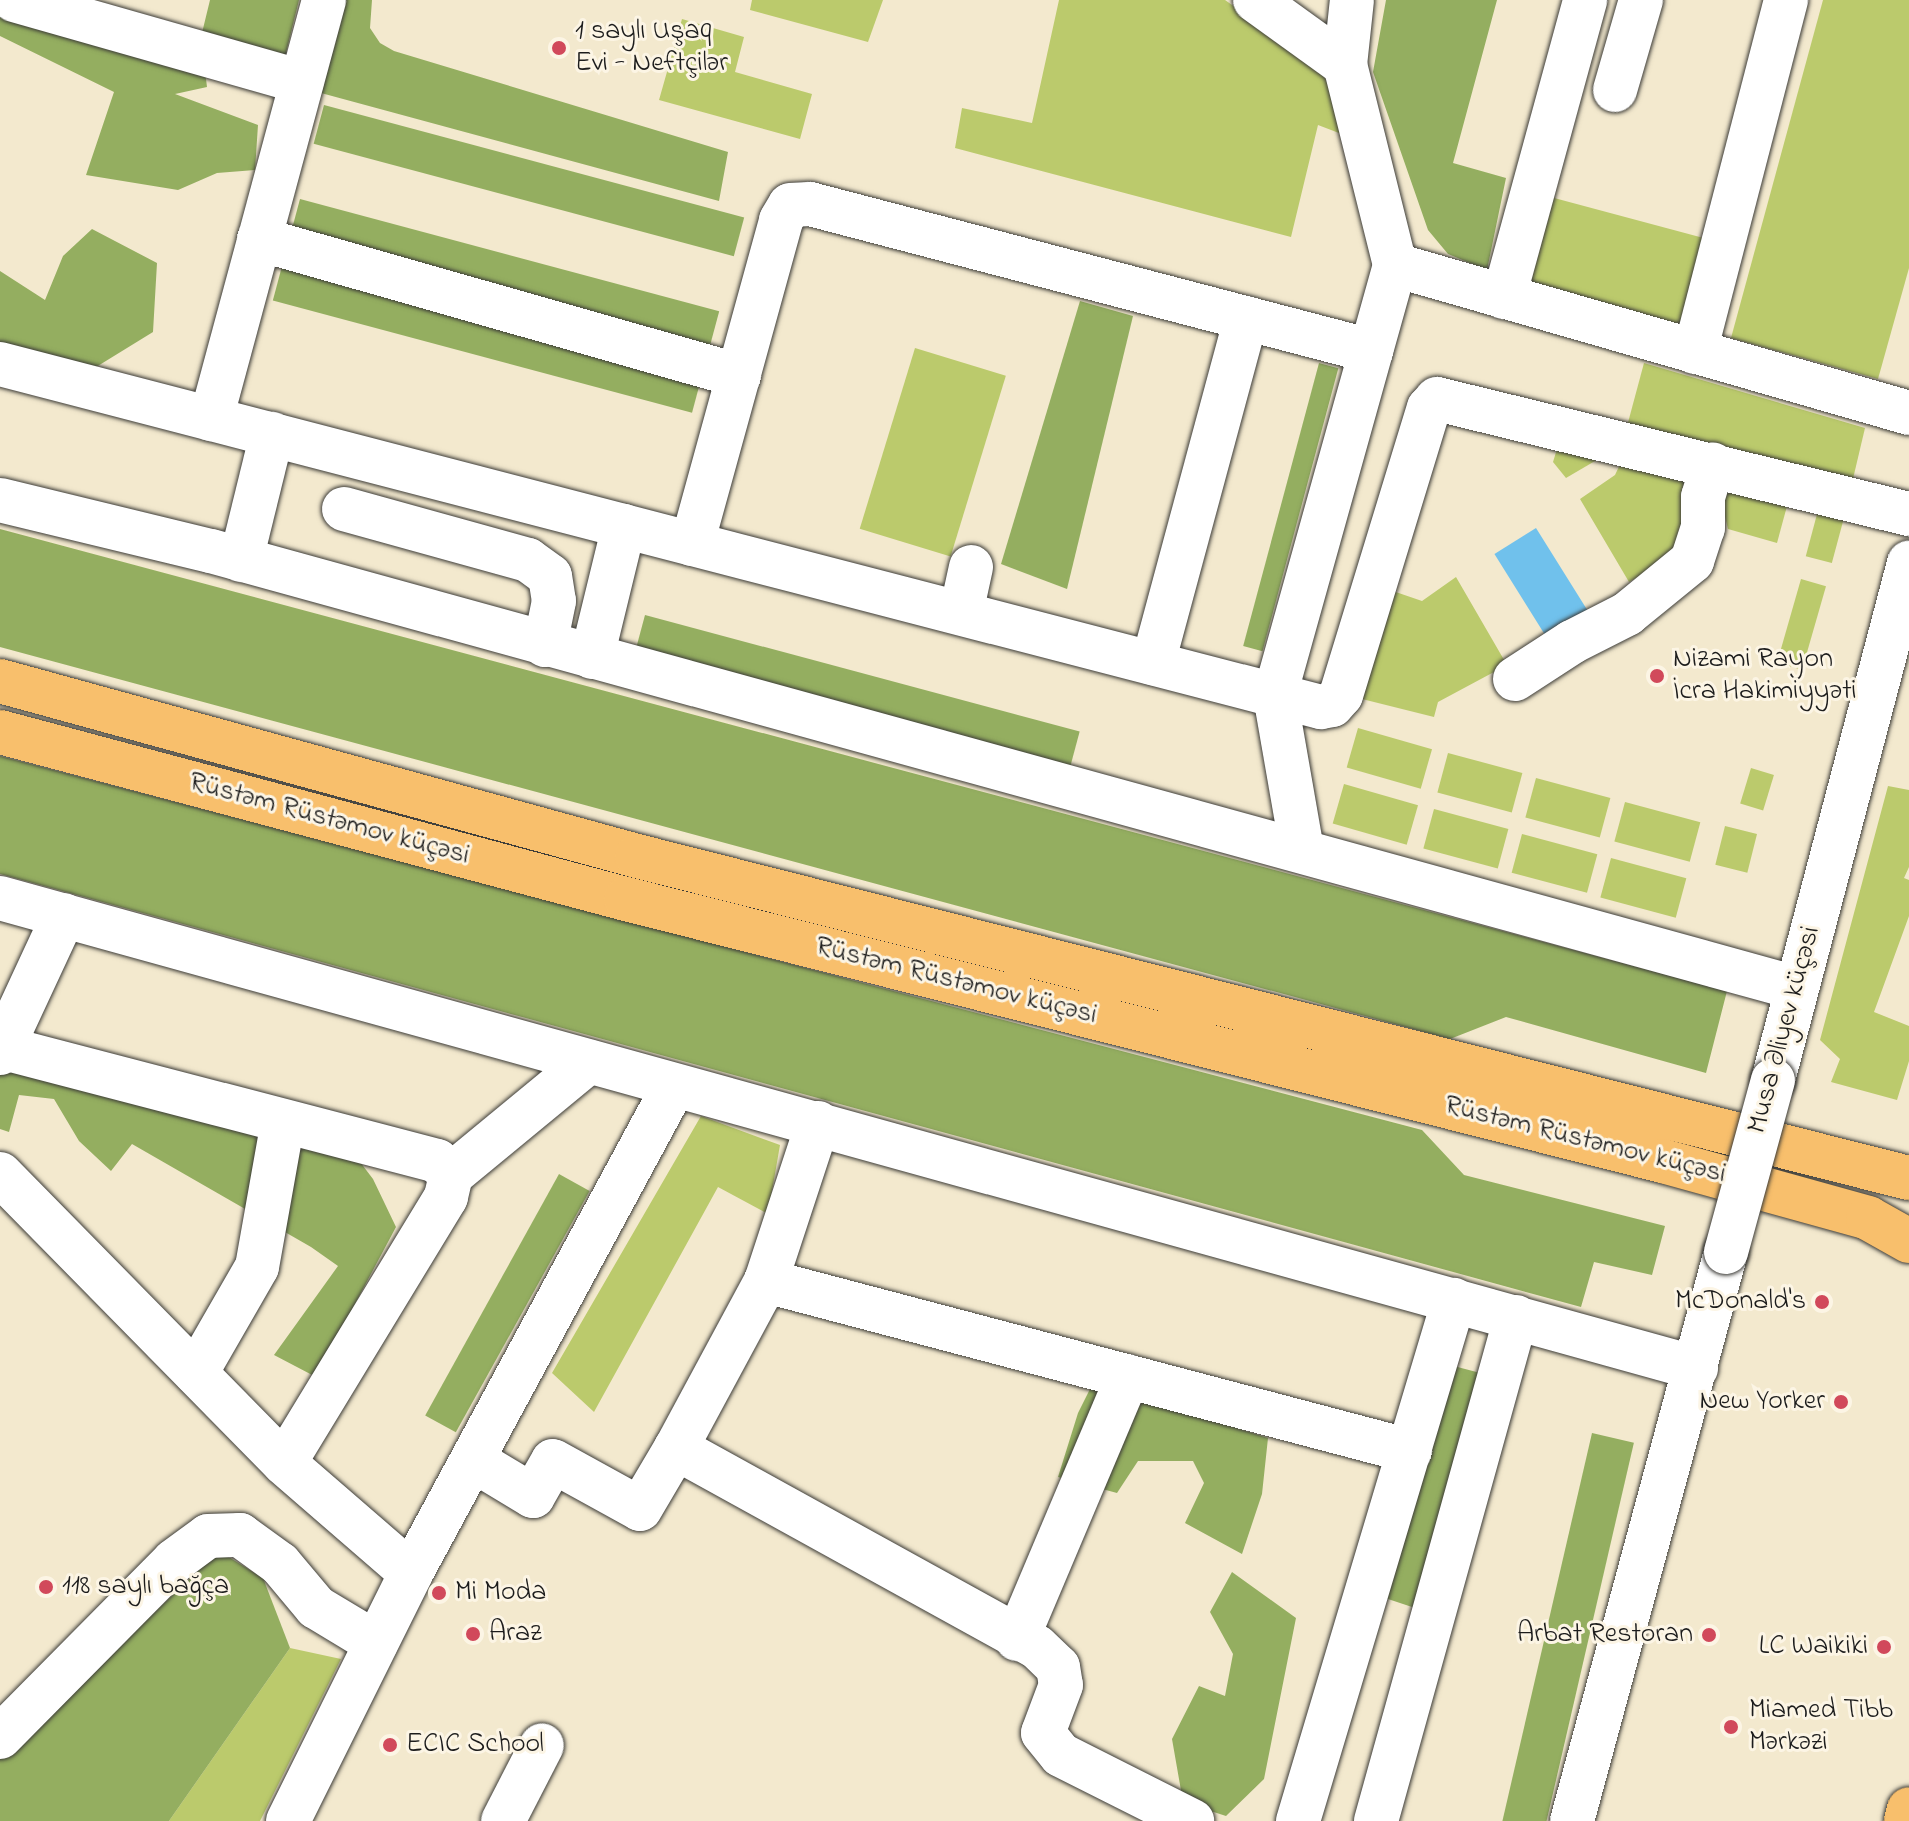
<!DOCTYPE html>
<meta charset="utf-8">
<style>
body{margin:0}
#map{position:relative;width:1909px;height:1821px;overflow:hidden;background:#f3e9ce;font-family:"Indie Flower",sans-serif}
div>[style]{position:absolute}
.green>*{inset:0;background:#bbca6c;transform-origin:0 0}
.forest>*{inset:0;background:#94ae60;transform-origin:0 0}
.water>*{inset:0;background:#70c1ec;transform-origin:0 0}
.roads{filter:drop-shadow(0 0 2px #3c3b37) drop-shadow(0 0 2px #3c3b37)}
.minor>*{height:44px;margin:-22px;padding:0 22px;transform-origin:22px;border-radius:22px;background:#fff}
.major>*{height:44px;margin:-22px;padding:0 22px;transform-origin:22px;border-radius:22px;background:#f8bf6c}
.bridges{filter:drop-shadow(0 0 2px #3c3b37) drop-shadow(0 0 2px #3c3b37)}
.minor-bridge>*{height:44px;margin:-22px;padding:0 22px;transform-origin:22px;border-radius:22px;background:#fff}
.dots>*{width:22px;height:22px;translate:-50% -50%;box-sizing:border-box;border:4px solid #fcf5e5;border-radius:50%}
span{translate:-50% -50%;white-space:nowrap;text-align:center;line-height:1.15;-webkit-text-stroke:6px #fcf5e5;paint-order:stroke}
.poi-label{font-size:28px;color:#1c1c1c}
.left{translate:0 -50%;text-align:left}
.right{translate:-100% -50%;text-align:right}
.street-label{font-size:28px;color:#1c1c1c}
</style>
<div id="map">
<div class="green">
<div style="clip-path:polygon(752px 0,883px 0,868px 42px,750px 10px)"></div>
<div style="clip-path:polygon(1059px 0,1225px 0,1320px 67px,1352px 138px,1318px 125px,1291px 237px,955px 148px,962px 108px,1032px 123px)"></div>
<div style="clip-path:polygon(1823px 0,1909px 0,1909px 268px,1878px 379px,1731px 338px)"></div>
<div style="clip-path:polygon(682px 19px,744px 37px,735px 72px,812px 94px,800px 139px,659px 100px)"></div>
<div style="left:1543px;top:195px;width:172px;height:90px;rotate:15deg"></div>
<div style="left:915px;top:348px;width:95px;height:189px;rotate:17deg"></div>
<div style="clip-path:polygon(1644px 363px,1865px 428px,1852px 483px,1626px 430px)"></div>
<div style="clip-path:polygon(1561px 436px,1599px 447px,1595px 461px,1566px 478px,1553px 462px)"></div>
<div style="clip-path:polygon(1624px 456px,1691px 473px,1684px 549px,1629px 582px,1580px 499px,1615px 475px)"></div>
<div style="clip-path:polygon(1724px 480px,1790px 495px,1777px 543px,1728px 529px,1721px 500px)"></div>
<div style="left:1820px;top:503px;width:27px;height:55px;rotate:15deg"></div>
<div style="clip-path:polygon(1456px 577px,1507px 665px,1438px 702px,1434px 717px,1354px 697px,1387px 589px,1422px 601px)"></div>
<div style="left:1801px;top:579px;width:26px;height:87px;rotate:16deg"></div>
<div style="left:1358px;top:728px;width:77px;height:41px;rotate:16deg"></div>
<div style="left:1448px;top:753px;width:77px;height:41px;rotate:15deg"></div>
<div style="left:1751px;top:768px;width:24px;height:37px;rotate:17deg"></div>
<div style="left:1536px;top:778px;width:77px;height:41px;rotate:15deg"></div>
<div style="left:1344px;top:784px;width:77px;height:41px;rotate:16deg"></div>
<div style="clip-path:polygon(1888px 786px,1909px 790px,1909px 867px,1904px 878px,1909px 880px,1909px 916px,1874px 1012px,1909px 1026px,1909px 1061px,1897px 1100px,1831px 1082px,1840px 1059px,1820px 1040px)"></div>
<div style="left:1625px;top:802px;width:78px;height:41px;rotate:15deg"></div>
<div style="left:1434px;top:809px;width:77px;height:41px;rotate:15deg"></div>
<div style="left:1725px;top:826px;width:33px;height:40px;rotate:14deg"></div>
<div style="left:1522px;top:834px;width:78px;height:40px;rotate:15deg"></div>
<div style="left:1611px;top:858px;width:78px;height:41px;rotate:15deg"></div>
<div style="clip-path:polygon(701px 1116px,780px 1145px,768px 1214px,718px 1187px,594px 1412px,552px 1373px)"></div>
<div style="clip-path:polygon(290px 1648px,341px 1659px,260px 1821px,169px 1821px)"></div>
</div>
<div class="forest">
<div style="clip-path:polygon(0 0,201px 37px,210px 0,299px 0,285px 57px,201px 38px,207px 87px,175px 94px,258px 125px,255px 170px,217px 173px,178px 190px,86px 175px,114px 92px,0 36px)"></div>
<div style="clip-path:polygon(345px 0,372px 0,370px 28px,380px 43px,394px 51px,728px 152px,719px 201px,321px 93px)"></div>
<div style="clip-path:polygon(1386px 0,1497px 0,1453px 163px,1506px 178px,1487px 270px,1448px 254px,1428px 230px,1373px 72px)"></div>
<div style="left:324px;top:105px;width:435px;height:40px;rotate:15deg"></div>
<div style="left:300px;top:199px;width:434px;height:105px;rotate:15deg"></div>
<div style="clip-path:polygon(92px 229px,157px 263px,153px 332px,88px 372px,0 350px,0 271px,45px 300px,63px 256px)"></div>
<div style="clip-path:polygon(1080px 301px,1133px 316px,1067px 589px,1001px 564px)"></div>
<div style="left:1319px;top:363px;width:20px;height:293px;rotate:15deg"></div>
<div style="clip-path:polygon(0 529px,1727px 991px,1706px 1073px,1506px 1017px,1450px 1039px,0 647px)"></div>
<div style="left:645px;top:615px;width:450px;height:38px;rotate:15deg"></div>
<div style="clip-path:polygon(0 756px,1422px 1130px,1464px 1175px,1665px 1226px,1652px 1275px,1594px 1262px,1581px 1307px,0 874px)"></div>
<div style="clip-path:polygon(0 1059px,354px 1154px,373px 1179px,396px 1227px,316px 1377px,274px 1355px,338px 1266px,311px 1247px,132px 1144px,111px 1171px,79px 1141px,54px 1099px,19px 1095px,9px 1132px,0 1129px)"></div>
<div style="left:559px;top:1174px;width:35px;height:276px;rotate:29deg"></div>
<div style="clip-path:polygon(1450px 1365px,1484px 1374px,1421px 1610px,1379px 1596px)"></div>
<div style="clip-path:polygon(1093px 1383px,1268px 1438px,1262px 1494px,1242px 1554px,1185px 1523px,1204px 1483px,1193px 1461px,1138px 1461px,1117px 1493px,1058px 1477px,1078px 1413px)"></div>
<div style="left:1592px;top:1433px;width:43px;height:402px;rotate:13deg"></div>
<div style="clip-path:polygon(219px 1551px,263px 1578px,290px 1648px,169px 1821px,0 1821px,0 1759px)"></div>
<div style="clip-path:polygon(1232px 1572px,1296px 1618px,1264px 1779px,1226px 1816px,1183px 1802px,1172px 1739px,1199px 1686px,1225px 1696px,1233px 1654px,1210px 1612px)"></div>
</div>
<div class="water">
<div style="left:1536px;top:528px;width:102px;height:49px;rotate:58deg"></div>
</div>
<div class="roads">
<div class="minor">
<div style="left:14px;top:0;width:299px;rotate:15.9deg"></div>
<div style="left:1255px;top:0;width:111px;rotate:35.8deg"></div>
<div style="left:1615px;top:90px;width:94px;rotate:-73.9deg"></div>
<div style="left:259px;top:239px;width:499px;rotate:15.9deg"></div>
<div style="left:1395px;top:265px;width:535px;rotate:16.06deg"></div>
<div style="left:1504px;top:297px;width:308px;rotate:-74.7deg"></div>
<div style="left:1695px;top:352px;width:364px;rotate:-75.5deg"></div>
<div style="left:0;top:364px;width:1365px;rotate:14.56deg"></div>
<div style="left:1321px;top:707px;width:11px;rotate:-10deg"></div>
<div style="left:1332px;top:705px;width:13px;rotate:-48deg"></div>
<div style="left:1341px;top:695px;width:300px;rotate:-73deg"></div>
<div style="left:1429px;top:408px;width:12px;rotate:-48deg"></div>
<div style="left:1437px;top:399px;width:486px;rotate:13.7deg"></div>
<div style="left:211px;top:419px;width:434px;rotate:-74.9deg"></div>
<div style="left:0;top:500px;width:217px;rotate:13.6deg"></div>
<div style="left:211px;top:551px;width:1644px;rotate:15.41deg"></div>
<div style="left:344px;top:509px;width:191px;rotate:15.5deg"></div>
<div style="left:528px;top:560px;width:27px;rotate:36deg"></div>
<div style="left:550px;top:576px;width:25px;rotate:81deg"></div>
<div style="left:554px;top:601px;width:45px;rotate:101.6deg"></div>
<div style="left:692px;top:544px;width:336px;rotate:-74.6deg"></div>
<div style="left:781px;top:220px;width:17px;rotate:-59deg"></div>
<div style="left:790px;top:205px;width:20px;rotate:-3deg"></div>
<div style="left:810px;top:204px;width:580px;rotate:14.68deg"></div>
<div style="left:241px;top:560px;width:130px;rotate:-76.2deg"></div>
<div style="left:961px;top:613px;width:47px;rotate:-77.7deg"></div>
<div style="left:592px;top:657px;width:135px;rotate:-76.3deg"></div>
<div style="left:1153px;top:663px;width:357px;rotate:-74.9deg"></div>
<div style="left:1515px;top:679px;width:68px;rotate:-33deg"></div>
<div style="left:1572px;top:642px;width:62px;rotate:-27deg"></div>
<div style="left:1627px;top:614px;width:84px;rotate:-39.2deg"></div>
<div style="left:1692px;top:561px;width:35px;rotate:-72deg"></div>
<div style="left:1703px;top:528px;width:31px;rotate:-90deg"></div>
<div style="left:1703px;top:497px;width:34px;rotate:-73deg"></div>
<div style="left:1302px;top:850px;width:157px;rotate:-99.9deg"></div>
<div style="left:1275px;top:695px;width:446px;rotate:-74.4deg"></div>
<div style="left:1395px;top:265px;width:206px;rotate:-104deg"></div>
<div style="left:1345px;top:65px;width:65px;rotate:-83.9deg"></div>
<div style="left:0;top:898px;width:1760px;rotate:15.49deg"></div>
<div style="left:0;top:1047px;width:452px;rotate:14.6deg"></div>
<div style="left:437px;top:1161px;width:20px;rotate:45deg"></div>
<div style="left:451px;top:1175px;width:23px;rotate:103deg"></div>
<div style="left:446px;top:1197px;width:311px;rotate:121.3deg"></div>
<div style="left:0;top:1053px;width:152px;rotate:-65.1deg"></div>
<div style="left:1773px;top:1080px;width:535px;rotate:-75.26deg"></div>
<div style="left:818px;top:1123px;width:166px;rotate:108.2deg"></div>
<div style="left:766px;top:1281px;width:190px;rotate:118.3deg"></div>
<div style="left:676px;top:1448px;width:412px;rotate:28.9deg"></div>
<div style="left:1037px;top:1647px;width:29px;rotate:44deg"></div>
<div style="left:1058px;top:1667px;width:18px;rotate:81deg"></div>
<div style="left:1061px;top:1685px;width:51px;rotate:110.6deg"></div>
<div style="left:1043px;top:1733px;width:28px;rotate:51deg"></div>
<div style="left:1061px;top:1755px;width:147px;rotate:26.7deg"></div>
<div style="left:0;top:1174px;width:405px;rotate:45.5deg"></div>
<div style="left:284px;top:1463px;width:168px;rotate:40.9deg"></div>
<div style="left:451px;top:1175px;width:178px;rotate:-39.5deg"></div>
<div style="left:766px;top:1281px;width:666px;rotate:14.79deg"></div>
<div style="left:196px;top:1373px;width:122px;rotate:-60.1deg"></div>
<div style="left:257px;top:1267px;width:148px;rotate:-79.9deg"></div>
<div style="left:473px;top:1460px;width:70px;rotate:31deg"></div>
<div style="left:533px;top:1496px;width:40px;rotate:-60.3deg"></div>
<div style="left:553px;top:1461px;width:99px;rotate:28.9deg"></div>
<div style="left:640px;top:1509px;width:71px;rotate:-59.5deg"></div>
<div style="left:1017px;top:1639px;width:285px;rotate:-67.1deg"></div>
<div style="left:0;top:1737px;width:247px;rotate:-45.3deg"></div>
<div style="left:174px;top:1561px;width:42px;rotate:-36.3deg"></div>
<div style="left:208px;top:1536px;width:32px;rotate:-2deg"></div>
<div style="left:240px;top:1535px;width:49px;rotate:35.9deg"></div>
<div style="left:280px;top:1564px;width:56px;rotate:50.1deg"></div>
<div style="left:316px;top:1607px;width:70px;rotate:31deg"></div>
<div style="left:288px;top:1821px;width:277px;rotate:-63.6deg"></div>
<div style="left:411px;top:1573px;width:553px;rotate:-61.63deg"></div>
<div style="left:503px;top:1821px;width:85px;rotate:-62.8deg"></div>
<div style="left:1298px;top:1821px;width:544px;rotate:-73.33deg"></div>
<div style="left:1376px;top:1821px;width:523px;rotate:-74.48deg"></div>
<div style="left:1572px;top:1821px;width:589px;rotate:-74.86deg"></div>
</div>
<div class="major">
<div style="left:0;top:681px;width:661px;rotate:15.36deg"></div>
<div style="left:637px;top:856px;width:1312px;rotate:14.21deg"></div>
<div style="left:0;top:732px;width:648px;rotate:14.94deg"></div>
<div style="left:626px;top:899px;width:1070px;rotate:14.18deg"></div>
<div style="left:1663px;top:1161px;width:213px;rotate:15.5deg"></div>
<div style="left:1868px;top:1218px;width:47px;rotate:29.3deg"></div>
<div style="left:1906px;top:1821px;width:12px;rotate:-76deg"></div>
</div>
</div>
<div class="bridges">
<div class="minor-bridge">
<div style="left:1726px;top:1252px;width:178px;rotate:-74.7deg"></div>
</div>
</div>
<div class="dots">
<div style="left:559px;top:48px;background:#d1495b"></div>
<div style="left:1657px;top:676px;background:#d1495b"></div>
<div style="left:1822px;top:1302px;background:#d1495b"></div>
<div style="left:1841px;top:1402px;background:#d1495b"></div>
<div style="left:46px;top:1587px;background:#d1495b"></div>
<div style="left:439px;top:1593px;background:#d1495b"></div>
<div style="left:473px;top:1634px;background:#d1495b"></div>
<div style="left:1709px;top:1635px;background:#d1495b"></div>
<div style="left:1884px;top:1647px;background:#d1495b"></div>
<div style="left:1731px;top:1727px;background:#d1495b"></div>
<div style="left:390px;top:1745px;background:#d1495b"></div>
</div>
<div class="poi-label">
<span class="left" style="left:575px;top:48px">1 saylı Uşaq<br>Evi - Neftçilər</span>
<span class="left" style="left:1673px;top:676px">Nizami Rayon<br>İcra Hakimiyyəti</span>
<span class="right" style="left:1806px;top:1302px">McDonald's</span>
<span class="right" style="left:1825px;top:1402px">New Yorker</span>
<span class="left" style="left:62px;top:1587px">118 saylı bağça</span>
<span class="left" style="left:455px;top:1593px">Mi Moda</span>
<span class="left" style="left:489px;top:1634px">Araz</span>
<span class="right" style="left:1693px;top:1635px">Arbat Restoran</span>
<span class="right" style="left:1868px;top:1647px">LC Waikiki</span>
<span class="left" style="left:1749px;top:1727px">Miamed Tibb<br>Mərkəzi</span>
<span class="left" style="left:406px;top:1745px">ECIC School</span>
</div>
<div class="street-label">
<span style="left:329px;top:820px;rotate:15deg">Rüstəm Rüstəmov küçəsi</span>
<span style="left:956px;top:982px;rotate:14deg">Rüstəm Rüstəmov küçəsi</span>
<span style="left:1785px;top:1030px;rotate:-75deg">Musa Əliyev küçəsi</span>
<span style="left:1585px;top:1141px;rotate:14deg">Rüstəm Rüstəmov küçəsi</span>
</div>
</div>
